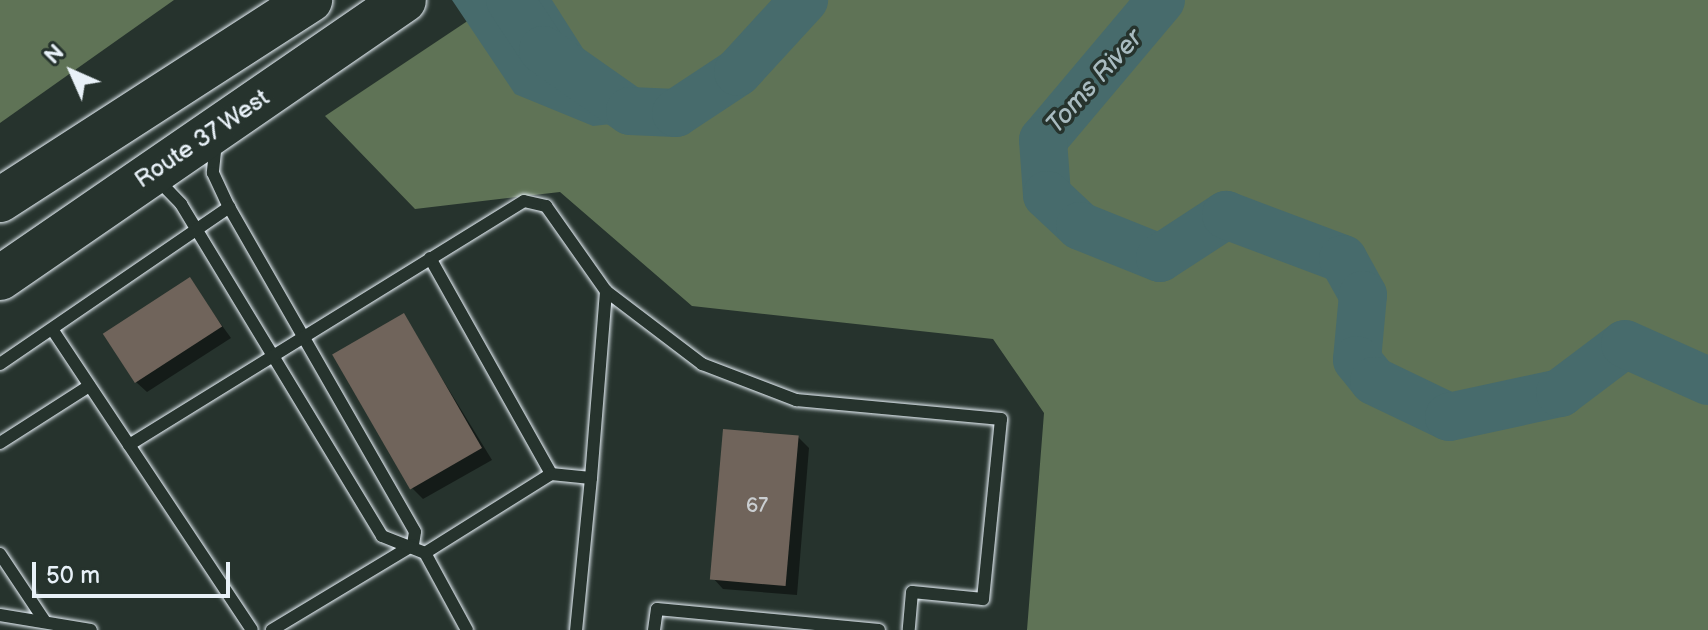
<!DOCTYPE html>
<style>
body{margin:0}
#map{position:relative;width:1708px;height:630px;overflow:hidden;background:#26332d;font-family:"Balsamiq Sans",sans-serif}
div>[style]{position:absolute}
.green>*{inset:0;background:#5f7356}
.water>*{inset:0;background:#476b6c}
.shadow>*{inset:0;background:#0007}
.river>*{height:48px;margin:-24px;padding:0 24px;transform-origin:24px;border-radius:24px;background:#476b6c}
.building>*{inset:0;background:#70645b;transform-origin:0 0}
.roads{filter:drop-shadow(0 0 2px #e8f1f8) drop-shadow(0 0 2px #e8f1f8)}
.lane>*{height:12px;margin:-6px;padding:0 6px;transform-origin:6px;border-radius:6px;background:#26332d}
.highway>*{height:44px;margin:-22px;padding:0 22px;transform-origin:22px;border-radius:22px;background:#26332d}
span{translate:-50% -50%;white-space:nowrap;text-align:center;line-height:1.15;-webkit-text-stroke:7px #26332d;paint-order:stroke}
.number-label{font-size:20px;color:#caced1}
.number-label span{-webkit-text-stroke-width:0}
.street-label{font-size:24px;color:#e8f1f8}
.water-label{font-size:26px;color:#a8bbc0;font-style:italic}
.north{position:absolute;left:32px;top:32px;width:80px;height:80px;-webkit-text-stroke:6px #26332d;paint-order:stroke;rotate:315deg;font-size:22px;font-weight:700;line-height:32px;text-align:center;color:#e8f1f8}
.north::after{content:'';display:block;margin:auto;width:28px;height:36px;background:#e8f1f8;clip-path:polygon(50% 0,100% 100%,50% 72%,0 100%)}
.scale{position:absolute;left:32px;top:562px;width:198px;height:36px;box-sizing:border-box;border:4px solid #e8f1f8;border-top:0;padding-left:10px;font-size:24px;line-height:28px;white-space:nowrap;color:#e8f1f8;-webkit-text-stroke:6px #26332d;paint-order:stroke}
</style>
<div id="map">
<div class="green">
<div style="clip-path:polygon(0 0,174px 0,0 123px)"></div>
<div style="clip-path:polygon(499px 0,1708px 0,1708px 630px,1027px 630px,1044px 413px,993px 339px,692px 306px,560px 192px,415px 209px,325px 116px)"></div>
</div>
<div class="water">
<div style="clip-path:polygon(452px 0,552px 0,589px 58px,632px 91px,629px 122px,593px 126px,515px 94px)"></div>
</div>
<div class="shadow">
<div style="clip-path:polygon(189px 280px,231px 338px,147px 392px,136px 382px)"></div>
<div style="clip-path:polygon(403px 315px,492px 460px,423px 499px,412px 488px)"></div>
<div style="clip-path:polygon(798px 437px,809px 448px,797px 595px,723px 589px,713px 578px)"></div>
</div>
<div class="river">
<div style="left:510px;top:0;width:60px;rotate:56.6deg"></div>
<div style="left:543px;top:50px;width:106px;rotate:35deg"></div>
<div style="left:630px;top:111px;width:46px;rotate:2.5deg"></div>
<div style="left:676px;top:113px;width:74px;rotate:-33.5deg"></div>
<div style="left:738px;top:72px;width:98px;rotate:-47.5deg"></div>
<div style="left:1161px;top:0;width:183px;rotate:130.1deg"></div>
<div style="left:1043px;top:140px;width:55px;rotate:85.8deg"></div>
<div style="left:1047px;top:195px;width:45px;rotate:43.2deg"></div>
<div style="left:1080px;top:226px;width:86px;rotate:21.8deg"></div>
<div style="left:1160px;top:258px;width:79px;rotate:-33.1deg"></div>
<div style="left:1226px;top:215px;width:125px;rotate:20.6deg"></div>
<div style="left:1343px;top:259px;width:41px;rotate:60.9deg"></div>
<div style="left:1363px;top:295px;width:65px;rotate:95.3deg"></div>
<div style="left:1357px;top:360px;width:27px;rotate:51deg"></div>
<div style="left:1374px;top:381px;width:83px;rotate:25.6deg"></div>
<div style="left:1449px;top:417px;width:114px;rotate:-12.2deg"></div>
<div style="left:1560px;top:393px;width:81px;rotate:-37deg"></div>
<div style="left:1625px;top:344px;width:91px;rotate:24deg"></div>
</div>
<div class="building">
<div style="left:190px;top:277px;width:59px;height:104px;rotate:57deg"></div>
<div style="left:404px;top:313px;width:156px;height:83px;rotate:60deg"></div>
<div style="left:723px;top:429px;width:76px;height:151px;rotate:5deg"></div>
</div>
<div class="roads">
<div class="lane">
<div style="left:216px;top:142px;width:31px;rotate:96deg"></div>
<div style="left:213px;top:173px;width:38px;rotate:65deg"></div>
<div style="left:229px;top:207px;width:374px;rotate:60.2deg"></div>
<div style="left:415px;top:532px;width:13px;rotate:99deg"></div>
<div style="left:413px;top:545px;width:165px;rotate:148.9deg"></div>
<div style="left:157px;top:179px;width:35px;rotate:46deg"></div>
<div style="left:181px;top:204px;width:388px;rotate:58.8deg"></div>
<div style="left:382px;top:536px;width:46px;rotate:21.6deg"></div>
<div style="left:425px;top:553px;width:88px;rotate:61.4deg"></div>
<div style="left:430px;top:258px;width:248px;rotate:60.7deg"></div>
<div style="left:52px;top:329px;width:361px;rotate:56.4deg"></div>
<div style="left:0;top:364px;width:278px;rotate:-34.4deg"></div>
<div style="left:0;top:443px;width:106px;rotate:-32.6deg"></div>
<div style="left:129px;top:445px;width:464px;rotate:-31.7deg"></div>
<div style="left:524px;top:201px;width:23px;rotate:13deg"></div>
<div style="left:546px;top:206px;width:104px;rotate:54.8deg"></div>
<div style="left:606px;top:291px;width:121px;rotate:37.2deg"></div>
<div style="left:702px;top:364px;width:101px;rotate:21deg"></div>
<div style="left:796px;top:400px;width:206px;rotate:5.3deg"></div>
<div style="left:1001px;top:419px;width:181px;rotate:95.7deg"></div>
<div style="left:983px;top:599px;width:71px;rotate:-174.4deg"></div>
<div style="left:912px;top:592px;width:38px;rotate:95deg"></div>
<div style="left:591px;top:478px;width:188px;rotate:-85.4deg"></div>
<div style="left:425px;top:553px;width:149px;rotate:-32.1deg"></div>
<div style="left:551px;top:474px;width:40px;rotate:5.7deg"></div>
<div style="left:591px;top:478px;width:153px;rotate:95.6deg"></div>
<div style="left:0;top:554px;width:79px;rotate:56.3deg"></div>
<div style="left:0;top:615px;width:92px;rotate:9.4deg"></div>
<div style="left:654px;top:630px;width:21px;rotate:-82deg"></div>
<div style="left:657px;top:609px;width:223px;rotate:5.4deg"></div>
</div>
<div class="highway">
<div style="left:0;top:200px;width:369px;rotate:-32.8deg"></div>
<div style="left:0;top:278px;width:490px;rotate:-34.5deg"></div>
</div>
</div>
<div class="number-label">
<span style="left:757px;top:506px">67</span>
</div>
<div class="street-label">
<span style="left:202px;top:139px;rotate:-34deg">Route 37 West</span>
</div>
<div class="water-label">
<span style="left:1095px;top:82px;rotate:-48deg">Toms River</span>
</div>
<div class="north">N</div>
<div class="scale">50 m</div>
</div>
